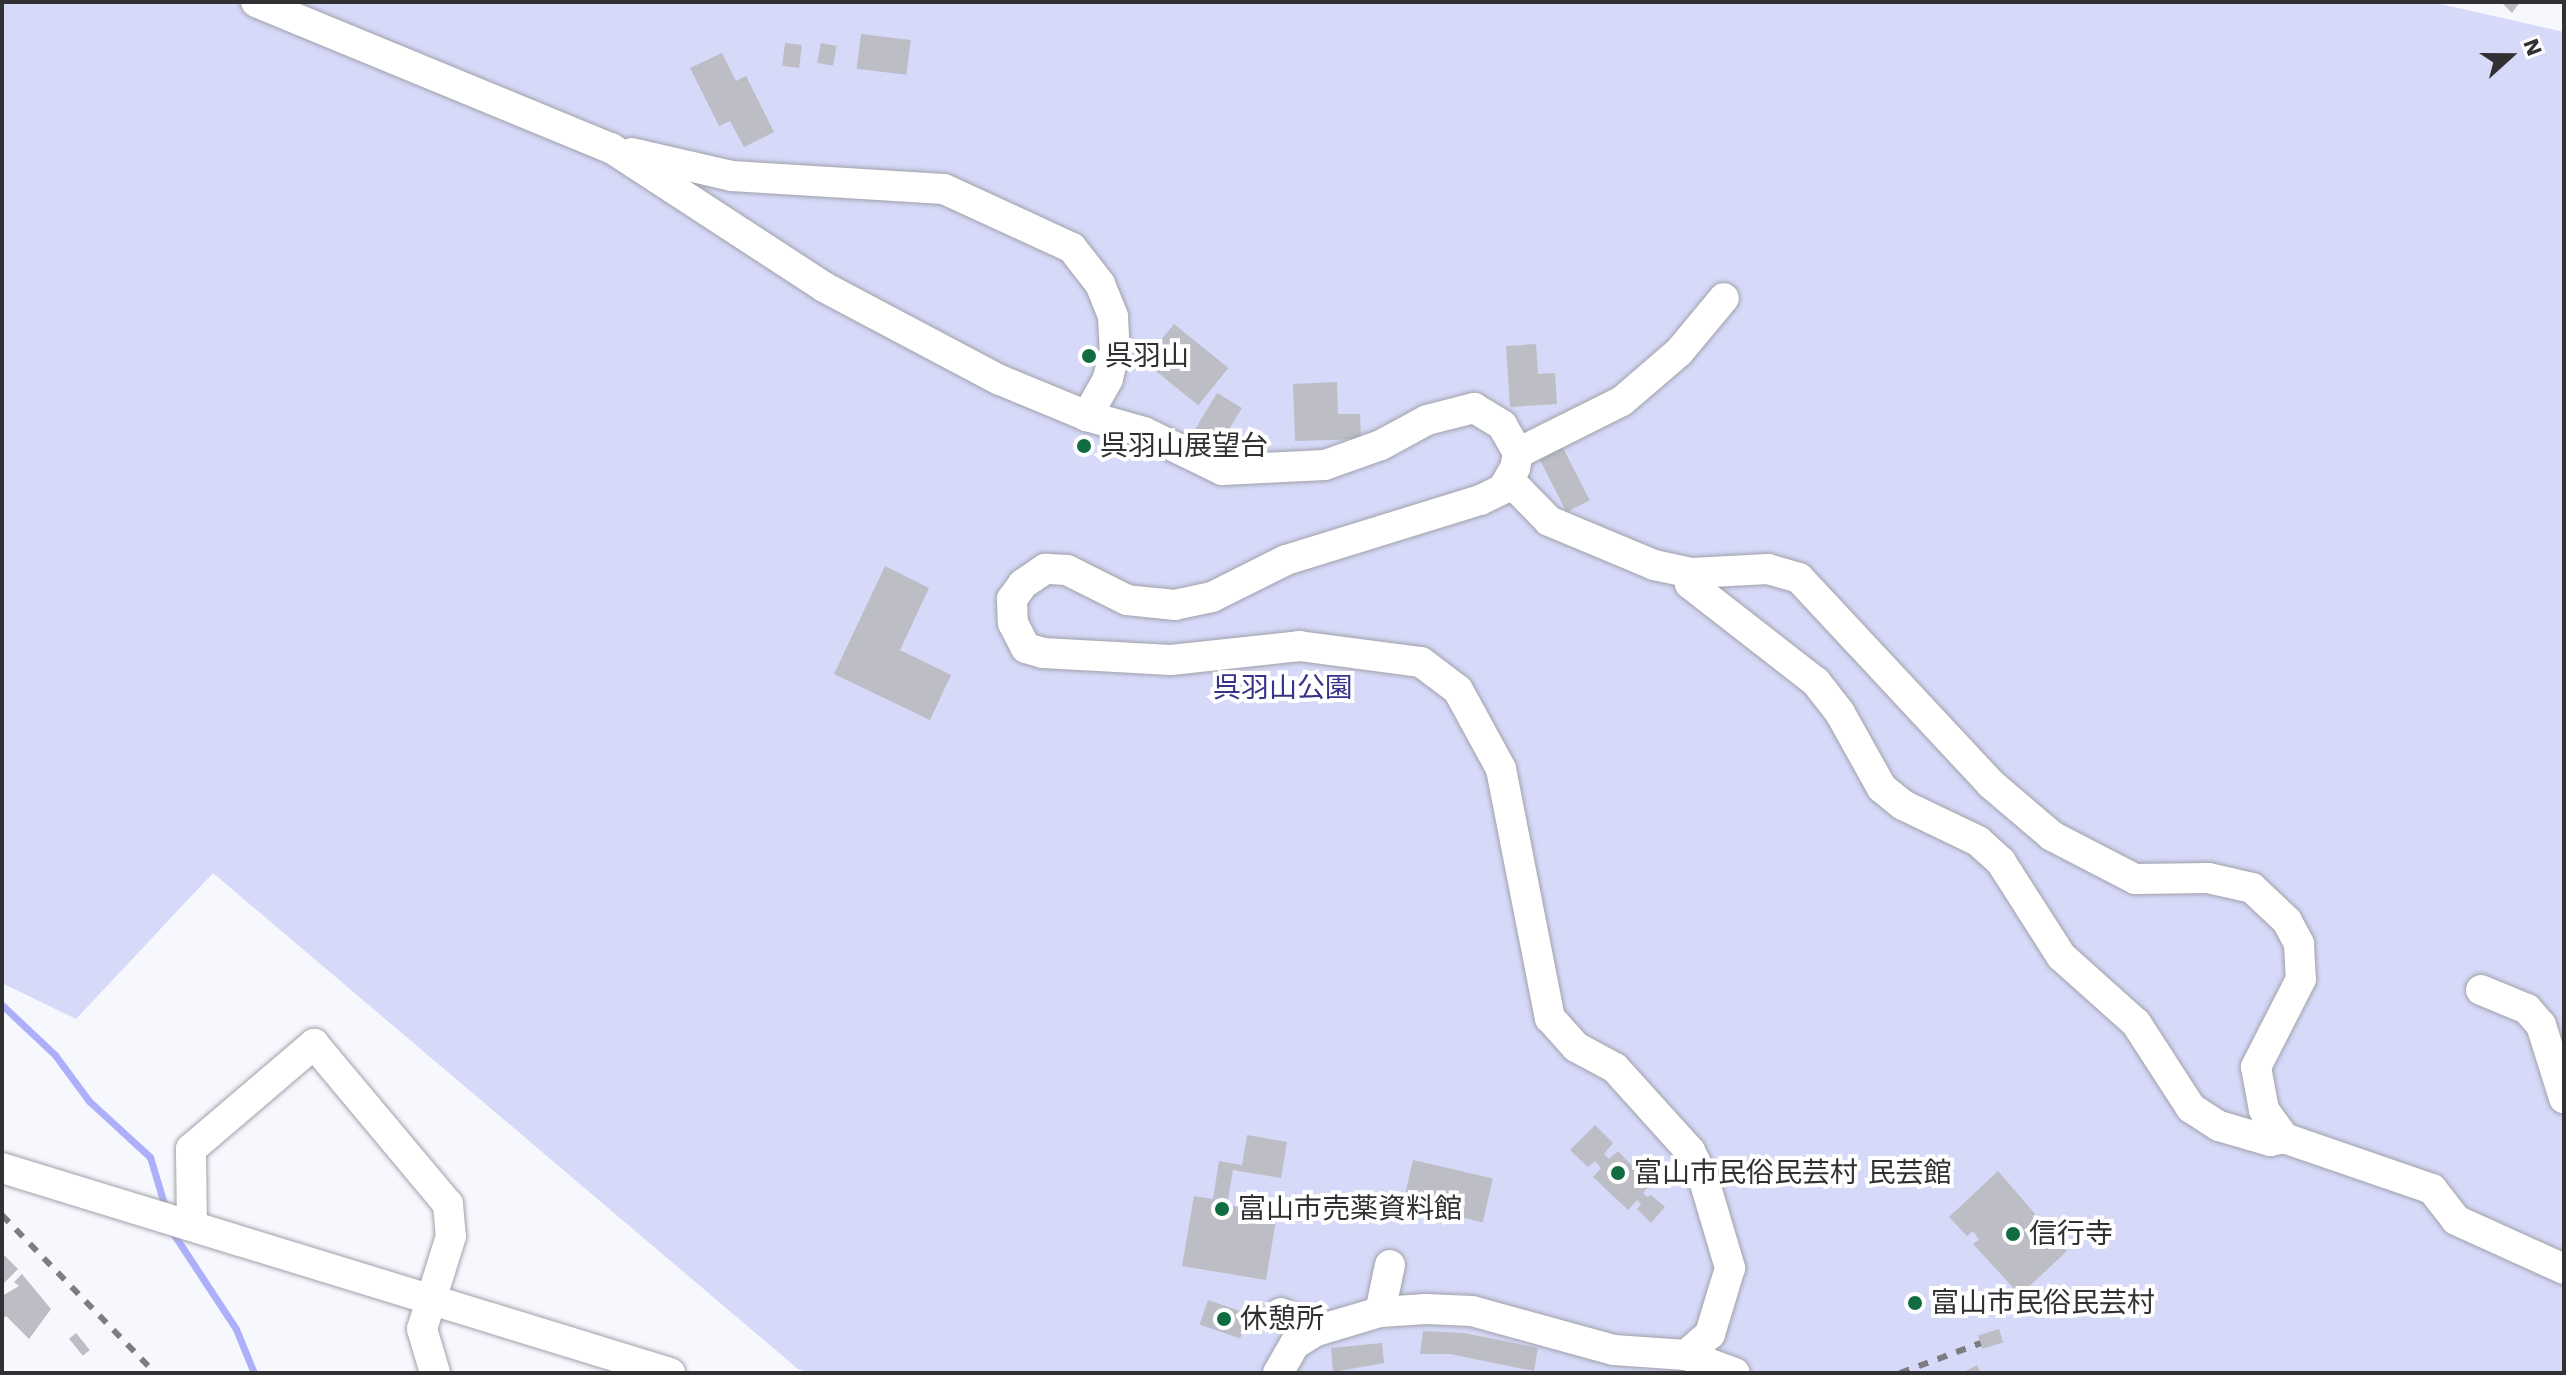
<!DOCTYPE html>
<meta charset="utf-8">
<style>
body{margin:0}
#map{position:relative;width:2566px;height:1375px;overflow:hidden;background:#f7f7fe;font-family:"Work Sans","Noto Sans JP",sans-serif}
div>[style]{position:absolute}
.green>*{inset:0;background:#d6d9f8}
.stream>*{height:7px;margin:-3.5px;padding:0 3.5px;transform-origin:3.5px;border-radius:3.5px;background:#acb0fa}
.building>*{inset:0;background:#bcbdc5;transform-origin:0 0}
.roads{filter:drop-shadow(0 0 2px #a0a1a9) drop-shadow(0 0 2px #a0a1a9)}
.minor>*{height:30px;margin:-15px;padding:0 15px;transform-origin:15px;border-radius:15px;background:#fff}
.rail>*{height:6px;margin-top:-3px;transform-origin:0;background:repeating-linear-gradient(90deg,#7c7c81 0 10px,transparent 0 20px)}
.dots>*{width:22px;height:22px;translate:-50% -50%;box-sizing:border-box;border:4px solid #fff;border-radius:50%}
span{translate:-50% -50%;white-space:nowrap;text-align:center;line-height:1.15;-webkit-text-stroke:8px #fff;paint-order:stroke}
.poi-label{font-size:28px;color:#313134}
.left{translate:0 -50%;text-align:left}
.park-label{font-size:28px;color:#3a3488}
.frame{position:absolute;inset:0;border:4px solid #313134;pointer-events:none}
.north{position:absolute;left:2470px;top:16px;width:80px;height:80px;-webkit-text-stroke:6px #fff;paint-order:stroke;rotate:69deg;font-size:22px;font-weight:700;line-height:32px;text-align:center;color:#313134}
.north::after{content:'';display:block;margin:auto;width:28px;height:36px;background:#313134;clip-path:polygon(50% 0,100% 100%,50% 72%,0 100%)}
</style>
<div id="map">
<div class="green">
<div style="clip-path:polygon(2px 2px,2432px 2px,2564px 32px,2564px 1373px,810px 1373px,798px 1369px,213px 873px,76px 1019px,2px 983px)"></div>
</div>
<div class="stream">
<div style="left:2px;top:1005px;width:73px;rotate:43.3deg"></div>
<div style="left:55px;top:1055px;width:57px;rotate:53.5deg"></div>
<div style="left:89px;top:1101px;width:83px;rotate:42.6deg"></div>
<div style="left:150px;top:1157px;width:55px;rotate:73.2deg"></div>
<div style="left:171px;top:1230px;width:118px;rotate:56.7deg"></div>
<div style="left:236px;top:1329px;width:48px;rotate:67.8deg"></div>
</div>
<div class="building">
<div style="clip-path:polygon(2501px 2px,2520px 2px,2512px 13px)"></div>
<div style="left:861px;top:34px;width:50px;height:35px;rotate:7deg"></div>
<div style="left:785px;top:43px;width:17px;height:23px;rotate:7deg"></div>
<div style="left:821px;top:43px;width:16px;height:20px;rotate:11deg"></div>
<div style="clip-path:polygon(722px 53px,736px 81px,746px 76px,774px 132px,744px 147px,730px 121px,719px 126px,690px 68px)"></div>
<div style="left:1174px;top:324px;width:70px;height:48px;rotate:39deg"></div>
<div style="clip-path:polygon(1536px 344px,1538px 374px,1555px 373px,1557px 404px,1510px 407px,1506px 346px)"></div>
<div style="clip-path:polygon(1337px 382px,1338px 414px,1360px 414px,1361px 439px,1295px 441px,1293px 384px)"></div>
<div style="left:1217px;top:393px;width:29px;height:45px;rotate:31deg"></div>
<div style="left:1562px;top:446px;width:61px;height:26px;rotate:63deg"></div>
<div style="clip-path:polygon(885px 566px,929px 588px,900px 650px,951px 675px,930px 720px,834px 674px)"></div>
<div style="clip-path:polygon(1595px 1125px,1613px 1143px,1604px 1154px,1609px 1159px,1618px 1151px,1650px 1185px,1643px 1193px,1647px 1197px,1651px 1195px,1665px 1207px,1651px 1223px,1637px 1209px,1641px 1204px,1637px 1200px,1628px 1210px,1593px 1177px,1601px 1168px,1595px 1161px,1588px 1167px,1570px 1150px)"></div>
<div style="clip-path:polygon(1247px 1135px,1287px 1142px,1281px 1178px,1233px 1170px,1227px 1205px,1277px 1214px,1266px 1280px,1182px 1266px,1194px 1196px,1213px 1199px,1219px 1161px,1242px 1165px)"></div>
<div style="left:1413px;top:1160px;width:82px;height:45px;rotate:13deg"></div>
<div style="clip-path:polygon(1998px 1171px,2067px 1251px,2020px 1295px,1973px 1244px,1979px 1240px,1973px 1231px,1967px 1236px,1949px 1217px)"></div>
<div style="clip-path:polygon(4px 1255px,18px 1269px,2px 1285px,2px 1257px)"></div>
<div style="clip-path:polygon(22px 1274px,51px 1309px,29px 1339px,6px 1316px,2px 1320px,2px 1296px,19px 1286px,14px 1282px)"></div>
<div style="left:1208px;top:1300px;width:43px;height:26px;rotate:19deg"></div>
<div style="left:1999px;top:1329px;width:14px;height:22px;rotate:73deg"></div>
<div style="clip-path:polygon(1423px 1331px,1464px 1333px,1538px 1348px,1534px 1371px,1450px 1354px,1420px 1354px)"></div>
<div style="left:76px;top:1333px;width:22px;height:9px;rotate:51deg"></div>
<div style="clip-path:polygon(1382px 1343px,1384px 1363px,1333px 1372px,1331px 1348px)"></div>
<div style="clip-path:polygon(1977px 1365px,1981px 1373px,1962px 1373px)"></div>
</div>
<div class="roads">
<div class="minor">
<div style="left:256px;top:2px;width:384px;rotate:22.4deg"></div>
<div style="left:611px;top:148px;width:254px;rotate:33.1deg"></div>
<div style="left:824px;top:287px;width:199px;rotate:27.9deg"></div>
<div style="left:1000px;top:380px;width:94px;rotate:22.5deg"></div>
<div style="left:1087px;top:416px;width:59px;rotate:15.7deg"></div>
<div style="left:1144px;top:432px;width:87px;rotate:26deg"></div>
<div style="left:1222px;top:470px;width:103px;rotate:-2.8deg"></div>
<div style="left:1325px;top:465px;width:59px;rotate:-19.7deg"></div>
<div style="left:1381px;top:445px;width:52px;rotate:-28.5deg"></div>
<div style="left:1427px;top:420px;width:49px;rotate:-14.3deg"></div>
<div style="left:1474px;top:408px;width:33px;rotate:31deg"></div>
<div style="left:1502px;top:425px;width:32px;rotate:60deg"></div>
<div style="left:1518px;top:453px;width:15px;rotate:101deg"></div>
<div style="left:1515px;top:468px;width:24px;rotate:120deg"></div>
<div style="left:1503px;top:489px;width:25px;rotate:154deg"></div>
<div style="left:1480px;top:500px;width:203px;rotate:162.8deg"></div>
<div style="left:1286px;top:560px;width:83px;rotate:153.4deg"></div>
<div style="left:1212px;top:597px;width:38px;rotate:168deg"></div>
<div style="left:1175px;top:605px;width:48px;rotate:-174.1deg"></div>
<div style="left:1127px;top:600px;width:67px;rotate:-153.4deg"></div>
<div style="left:1067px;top:570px;width:22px;rotate:-177deg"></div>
<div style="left:1045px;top:569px;width:27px;rotate:146deg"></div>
<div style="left:1023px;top:584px;width:19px;rotate:126deg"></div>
<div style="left:1012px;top:599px;width:24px;rotate:88deg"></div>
<div style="left:1013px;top:623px;width:28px;rotate:63deg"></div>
<div style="left:1026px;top:648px;width:18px;rotate:16deg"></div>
<div style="left:1043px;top:653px;width:128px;rotate:3.1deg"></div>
<div style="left:1171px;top:660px;width:129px;rotate:-6.2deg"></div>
<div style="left:1299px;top:646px;width:123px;rotate:7.5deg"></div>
<div style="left:1421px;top:662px;width:46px;rotate:37.1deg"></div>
<div style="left:1458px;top:690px;width:90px;rotate:61.4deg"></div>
<div style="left:1501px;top:769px;width:254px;rotate:78.9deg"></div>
<div style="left:1550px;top:1018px;width:39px;rotate:48deg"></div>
<div style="left:1576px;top:1047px;width:44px;rotate:28.3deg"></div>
<div style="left:1615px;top:1068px;width:112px;rotate:47.9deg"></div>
<div style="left:1690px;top:1151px;width:32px;rotate:64deg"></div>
<div style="left:1704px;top:1180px;width:92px;rotate:73.5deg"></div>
<div style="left:1730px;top:1268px;width:69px;rotate:106.9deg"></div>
<div style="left:1710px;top:1334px;width:32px;rotate:139deg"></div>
<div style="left:632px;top:153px;width:103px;rotate:13deg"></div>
<div style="left:732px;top:176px;width:212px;rotate:3.5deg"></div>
<div style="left:944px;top:189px;width:141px;rotate:24.7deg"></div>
<div style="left:1072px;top:248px;width:46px;rotate:52.1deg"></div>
<div style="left:1100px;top:284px;width:35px;rotate:68deg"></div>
<div style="left:1113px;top:317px;width:33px;rotate:87deg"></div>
<div style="left:1115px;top:350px;width:30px;rotate:104deg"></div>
<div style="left:1108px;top:379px;width:43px;rotate:119.6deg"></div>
<div style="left:1518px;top:453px;width:116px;rotate:-26.6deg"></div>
<div style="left:1622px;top:401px;width:75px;rotate:-40.7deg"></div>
<div style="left:1679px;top:352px;width:70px;rotate:-50.2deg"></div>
<div style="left:1510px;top:481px;width:56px;rotate:45.7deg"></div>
<div style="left:1549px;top:521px;width:114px;rotate:22.7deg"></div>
<div style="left:1654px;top:565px;width:39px;rotate:12deg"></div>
<div style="left:1692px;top:573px;width:76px;rotate:-3deg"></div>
<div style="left:1768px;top:569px;width:32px;rotate:16deg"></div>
<div style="left:1799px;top:578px;width:282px;rotate:47deg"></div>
<div style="left:1991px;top:784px;width:80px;rotate:40.4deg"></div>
<div style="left:2052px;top:836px;width:93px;rotate:27.4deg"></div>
<div style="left:2135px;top:879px;width:73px;rotate:-0.8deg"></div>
<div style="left:2208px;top:878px;width:45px;rotate:12.8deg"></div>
<div style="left:2252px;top:888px;width:48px;rotate:43.3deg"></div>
<div style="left:2287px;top:921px;width:26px;rotate:62deg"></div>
<div style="left:2299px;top:944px;width:35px;rotate:87deg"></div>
<div style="left:2301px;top:979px;width:99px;rotate:117.1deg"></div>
<div style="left:2256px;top:1067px;width:44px;rotate:79.5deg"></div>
<div style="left:2264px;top:1110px;width:34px;rotate:54deg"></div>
<div style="left:2284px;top:1138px;width:157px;rotate:19deg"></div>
<div style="left:2432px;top:1189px;width:39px;rotate:52deg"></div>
<div style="left:2456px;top:1220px;width:119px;rotate:24.4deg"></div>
<div style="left:1692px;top:573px;width:11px;rotate:100deg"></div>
<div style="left:1690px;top:584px;width:160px;rotate:37.9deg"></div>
<div style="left:1816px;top:682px;width:39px;rotate:52deg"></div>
<div style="left:1840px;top:713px;width:86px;rotate:60.8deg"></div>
<div style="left:1882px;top:788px;width:27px;rotate:39deg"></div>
<div style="left:1903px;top:805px;width:83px;rotate:25.6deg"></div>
<div style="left:1978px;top:841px;width:31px;rotate:42deg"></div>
<div style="left:2001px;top:862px;width:112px;rotate:57.4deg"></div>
<div style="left:2061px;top:956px;width:101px;rotate:41.8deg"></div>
<div style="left:2136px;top:1023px;width:101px;rotate:57.1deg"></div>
<div style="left:2191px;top:1108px;width:33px;rotate:33deg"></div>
<div style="left:2219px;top:1126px;width:53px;rotate:16.4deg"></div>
<div style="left:2270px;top:1141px;width:14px;rotate:-12deg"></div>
<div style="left:2481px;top:990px;width:50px;rotate:22.4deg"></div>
<div style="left:2527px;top:1009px;width:21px;rotate:49deg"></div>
<div style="left:2541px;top:1025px;width:77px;rotate:72.5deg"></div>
<div style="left:2px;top:1168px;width:699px;rotate:17.06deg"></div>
<div style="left:192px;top:1225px;width:76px;rotate:-90.8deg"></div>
<div style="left:191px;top:1149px;width:162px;rotate:-40.5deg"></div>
<div style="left:314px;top:1044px;width:209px;rotate:50.1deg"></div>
<div style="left:448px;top:1204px;width:32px;rotate:85deg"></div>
<div style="left:451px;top:1236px;width:97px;rotate:107.3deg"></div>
<div style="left:422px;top:1329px;width:46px;rotate:73.5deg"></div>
<div style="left:1380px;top:1312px;width:48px;rotate:-78deg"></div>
<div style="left:1281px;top:1313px;width:39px;rotate:27deg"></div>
<div style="left:1278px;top:1373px;width:34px;rotate:-60deg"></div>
<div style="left:1295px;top:1344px;width:25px;rotate:-32deg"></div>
<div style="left:1316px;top:1331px;width:67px;rotate:-16.5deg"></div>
<div style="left:1380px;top:1312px;width:46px;rotate:-3.7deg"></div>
<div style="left:1426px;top:1309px;width:46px;rotate:2.5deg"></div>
<div style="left:1472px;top:1311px;width:147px;rotate:15.4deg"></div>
<div style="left:1614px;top:1350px;width:72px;rotate:4deg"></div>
<div style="left:1686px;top:1355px;width:52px;rotate:20.2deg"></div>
</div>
</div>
<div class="rail">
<div style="left:2px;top:1215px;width:220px;rotate:45.9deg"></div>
<div style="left:1900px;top:1373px;width:86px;rotate:-20.3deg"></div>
</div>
<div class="dots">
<div style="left:1089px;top:356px;background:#116d41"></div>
<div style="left:1084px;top:446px;background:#116d41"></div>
<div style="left:1618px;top:1173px;background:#116d41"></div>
<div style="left:1222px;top:1209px;background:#116d41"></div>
<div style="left:2013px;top:1234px;background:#116d41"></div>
<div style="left:1915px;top:1303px;background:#116d41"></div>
<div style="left:1224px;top:1319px;background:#116d41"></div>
</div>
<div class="poi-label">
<span class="left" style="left:1105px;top:356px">呉羽山</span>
<span class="left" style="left:1100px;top:446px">呉羽山展望台</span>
<span class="left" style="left:1634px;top:1173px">富山市民俗民芸村 民芸館</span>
<span class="left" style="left:1238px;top:1209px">富山市売薬資料館</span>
<span class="left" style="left:2029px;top:1234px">信行寺</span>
<span class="left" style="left:1931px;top:1303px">富山市民俗民芸村</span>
<span class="left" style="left:1240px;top:1319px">休憩所</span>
</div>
<div class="park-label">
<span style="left:1283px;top:688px">呉羽山公園</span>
</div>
<div class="frame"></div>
<div class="north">N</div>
</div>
